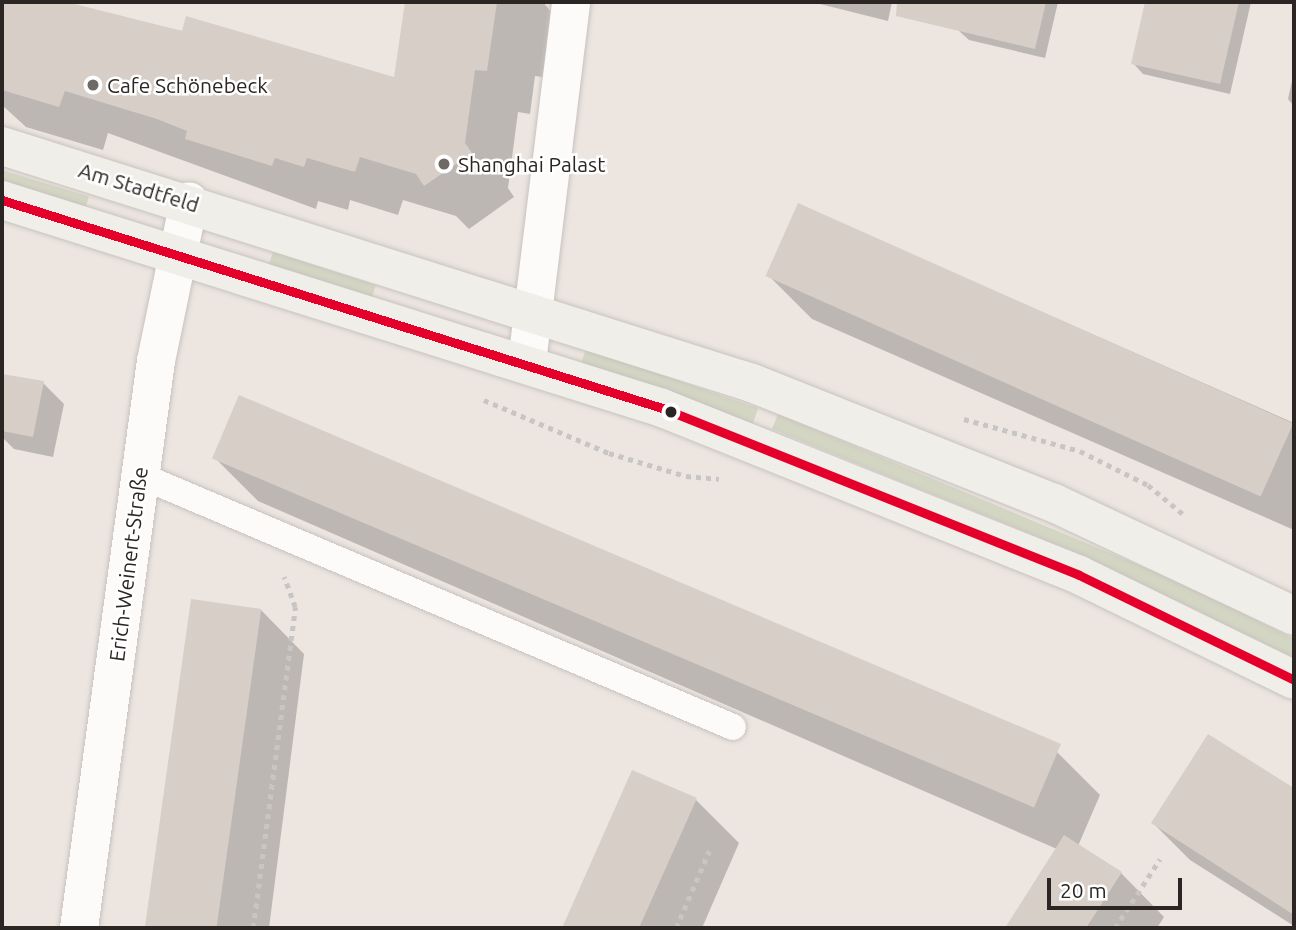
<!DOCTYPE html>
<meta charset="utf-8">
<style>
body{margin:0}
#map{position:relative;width:1296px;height:930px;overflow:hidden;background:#ece5e0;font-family:Ubuntu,sans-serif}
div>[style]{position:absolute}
.green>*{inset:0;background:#d4d6c4;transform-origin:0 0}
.shadow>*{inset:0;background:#0003}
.building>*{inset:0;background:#d7cec8;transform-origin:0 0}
.path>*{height:4.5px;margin-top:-2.25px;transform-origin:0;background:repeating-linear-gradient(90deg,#c8c6c4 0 5px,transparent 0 10px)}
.roads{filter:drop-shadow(0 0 2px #c8c2be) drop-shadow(0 0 2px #c8c2be)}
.lane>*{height:26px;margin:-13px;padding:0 13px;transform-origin:13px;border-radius:13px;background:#fcfbfa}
.street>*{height:38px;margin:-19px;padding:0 19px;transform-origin:19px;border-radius:19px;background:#fcfbfa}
.secondary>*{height:38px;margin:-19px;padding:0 19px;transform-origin:19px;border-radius:19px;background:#efeee8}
.bus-1>*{height:9px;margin:-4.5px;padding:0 4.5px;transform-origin:4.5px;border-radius:4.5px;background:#e4002b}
.dots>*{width:19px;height:19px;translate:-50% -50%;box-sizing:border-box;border:4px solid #fff;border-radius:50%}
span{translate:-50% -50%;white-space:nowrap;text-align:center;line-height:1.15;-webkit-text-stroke:5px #fff;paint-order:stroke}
.poi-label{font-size:21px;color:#2b2623}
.left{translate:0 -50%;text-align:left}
.street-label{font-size:21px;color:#2b2623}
.frame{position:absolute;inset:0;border:4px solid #2b2623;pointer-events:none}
.scale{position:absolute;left:1047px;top:878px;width:135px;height:32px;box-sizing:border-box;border:4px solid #2b2623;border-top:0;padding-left:9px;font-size:21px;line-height:24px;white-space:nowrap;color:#2b2623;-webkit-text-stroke:5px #fff;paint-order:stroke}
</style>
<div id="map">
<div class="green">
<div style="left:2px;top:170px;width:91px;height:15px;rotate:17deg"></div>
<div style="left:273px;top:252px;width:108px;height:14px;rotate:18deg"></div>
<div style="left:586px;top:349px;width:182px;height:16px;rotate:19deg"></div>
<div style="clip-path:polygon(778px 414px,1184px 584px,1294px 639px,1294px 658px,1082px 555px,772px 429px)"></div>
</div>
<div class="shadow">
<div style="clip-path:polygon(2px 2px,55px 2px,395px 80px,409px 2px,543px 2px,558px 20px,551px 78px,535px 76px,530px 114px,518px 112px,508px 188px,514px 197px,469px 229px,456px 216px,403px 200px,398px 215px,350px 200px,348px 210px,318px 201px,316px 209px,108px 133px,103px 150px,26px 127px,2px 105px)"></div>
<div style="clip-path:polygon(812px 2px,892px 2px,888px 21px)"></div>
<div style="clip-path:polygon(965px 2px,1058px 2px,1045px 58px,969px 40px,958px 30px)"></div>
<div style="clip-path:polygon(1147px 2px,1251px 2px,1230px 94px,1143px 74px,1133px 63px)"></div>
<div style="clip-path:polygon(1294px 72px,1294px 106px,1288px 99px)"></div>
<div style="clip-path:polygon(799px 205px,1294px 423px,1294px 530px,812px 319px,768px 275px)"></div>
<div style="clip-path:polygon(2px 376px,43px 383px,64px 404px,53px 457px,14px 449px,2px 437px)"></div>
<div style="clip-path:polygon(214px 457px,1057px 752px,1100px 795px,1078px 846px,1121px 873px,1164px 917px,1157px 928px,1007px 928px,1057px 849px,258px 501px)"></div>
<div style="clip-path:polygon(193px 601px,261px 610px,304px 654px,269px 928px,148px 928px)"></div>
<div style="clip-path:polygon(1208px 736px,1294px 790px,1294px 926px,1190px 860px,1153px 823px)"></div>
<div style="clip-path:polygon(633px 772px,696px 800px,739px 843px,702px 928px,564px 928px)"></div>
</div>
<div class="building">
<div style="clip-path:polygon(2px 2px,67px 2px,182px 31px,186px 16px,394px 77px,405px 2px,497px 2px,487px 71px,475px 70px,465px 143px,472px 153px,424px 186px,416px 174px,360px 157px,355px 172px,307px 158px,304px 167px,275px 158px,272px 166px,185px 139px,187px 131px,157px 119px,65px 91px,59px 107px,2px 90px)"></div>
<div style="clip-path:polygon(897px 2px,1046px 2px,1035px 49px,896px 16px)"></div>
<div style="clip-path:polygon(1145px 2px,1239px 2px,1220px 84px,1131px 64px)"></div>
<div style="left:798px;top:203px;width:542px;height:80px;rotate:24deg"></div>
<div style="clip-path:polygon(2px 374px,44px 381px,33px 437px,2px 431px)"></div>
<div style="left:239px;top:395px;width:893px;height:69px;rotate:23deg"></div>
<div style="left:191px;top:599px;width:71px;height:332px;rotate:8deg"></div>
<div style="clip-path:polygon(1208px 734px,1294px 788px,1294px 915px,1151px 823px)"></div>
<div style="clip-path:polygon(632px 770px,697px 798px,639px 928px,562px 928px)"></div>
<div style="clip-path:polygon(1064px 835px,1122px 872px,1086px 928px,1005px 928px)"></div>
</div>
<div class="path">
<div style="left:484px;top:400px;width:136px;rotate:23deg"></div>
<div style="left:609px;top:453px;width:80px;rotate:16.6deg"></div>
<div style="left:686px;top:476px;width:33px;rotate:5deg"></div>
<div style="left:964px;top:419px;width:120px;rotate:15.4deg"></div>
<div style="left:1080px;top:451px;width:76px;rotate:26.6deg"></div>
<div style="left:1148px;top:485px;width:45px;rotate:39.6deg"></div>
<div style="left:253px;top:928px;width:324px;rotate:-82.5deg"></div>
<div style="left:295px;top:607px;width:32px;rotate:-110deg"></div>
<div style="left:676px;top:928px;width:84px;rotate:-66.8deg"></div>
<div style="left:1115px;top:928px;width:82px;rotate:-56.9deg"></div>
</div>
<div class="roads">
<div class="lane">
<div style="left:139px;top:475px;width:645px;rotate:22.99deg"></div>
</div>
<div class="street">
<div style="left:527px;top:362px;width:363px;rotate:-83deg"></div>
<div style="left:79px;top:928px;width:572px;rotate:-82.27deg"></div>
<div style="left:156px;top:361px;width:163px;rotate:-78.3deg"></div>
</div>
<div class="secondary">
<div style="left:2px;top:146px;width:787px;rotate:17.54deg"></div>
<div style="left:752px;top:383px;width:325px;rotate:21.7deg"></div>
<div style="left:1054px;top:503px;width:265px;rotate:25.2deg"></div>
<div style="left:2px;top:200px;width:692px;rotate:17.49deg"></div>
<div style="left:662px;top:408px;width:449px;rotate:21.8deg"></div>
<div style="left:1079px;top:575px;width:239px;rotate:26deg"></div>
</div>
</div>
<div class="bus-1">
<div style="left:2px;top:200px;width:692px;rotate:17.49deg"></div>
<div style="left:662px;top:408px;width:449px;rotate:21.8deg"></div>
<div style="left:1079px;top:575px;width:239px;rotate:26deg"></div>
</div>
<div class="dots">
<div style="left:93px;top:85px;background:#6f6965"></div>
<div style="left:444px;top:164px;background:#6f6965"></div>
<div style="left:671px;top:412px;background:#2b2623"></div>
</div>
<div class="poi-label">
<span class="left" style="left:107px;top:85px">Cafe Schönebeck</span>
<span class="left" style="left:458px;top:164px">Shanghai Palast</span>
</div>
<div class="street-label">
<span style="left:139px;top:187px;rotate:17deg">Am Stadtfeld</span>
<span style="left:128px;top:564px;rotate:-83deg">Erich-Weinert-Straße</span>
</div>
<div class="frame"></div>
<div class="scale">20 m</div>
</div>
